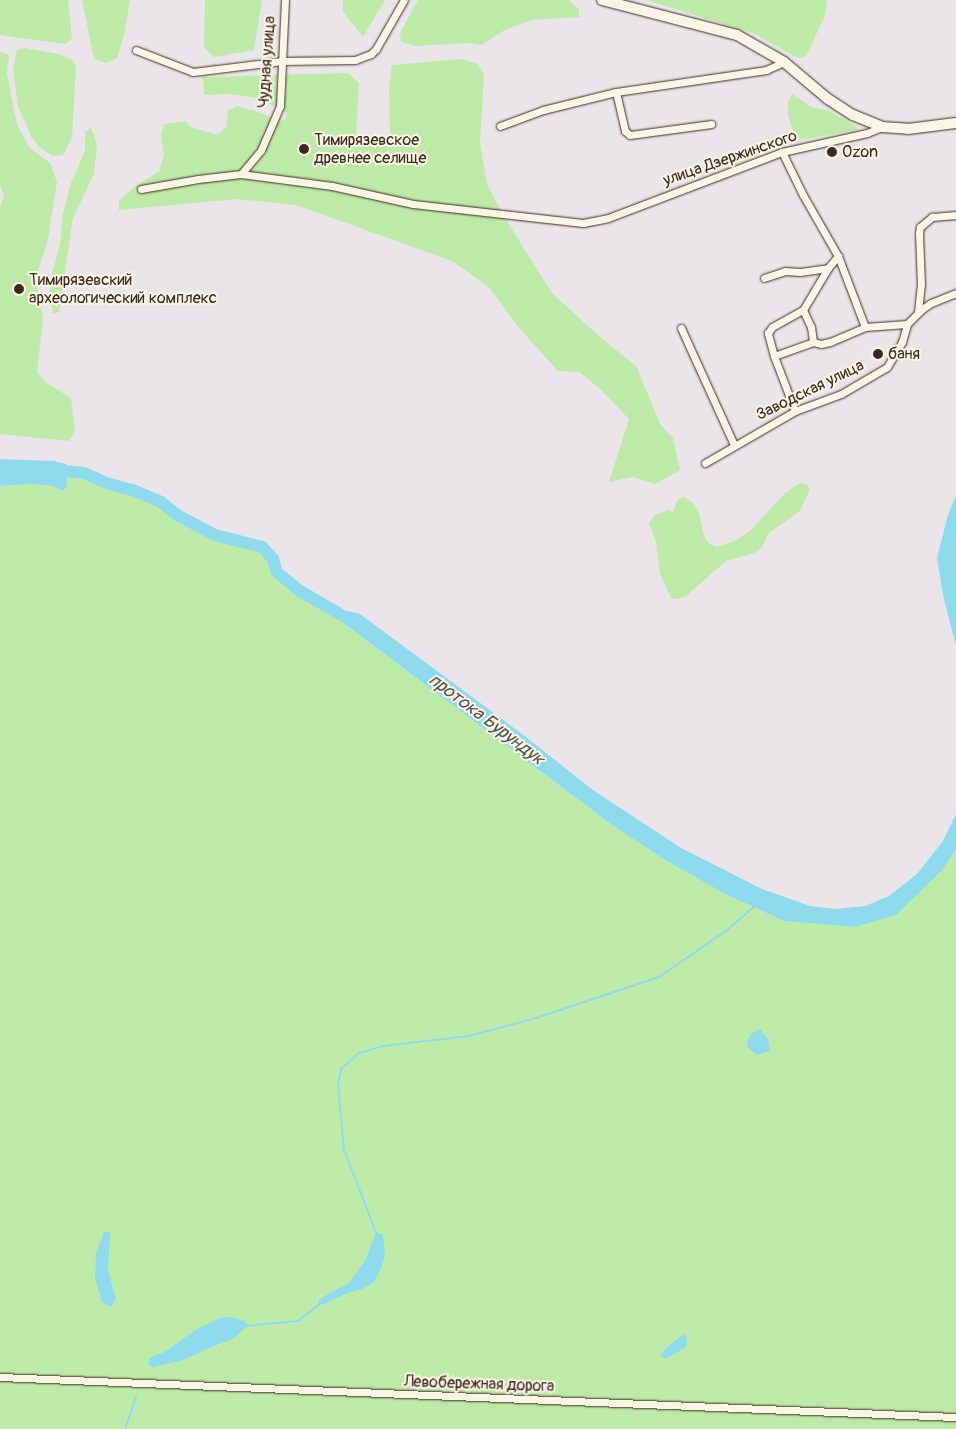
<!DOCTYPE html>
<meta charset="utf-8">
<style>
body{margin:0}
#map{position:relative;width:956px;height:1429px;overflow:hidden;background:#eae5e9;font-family:Pangolin,sans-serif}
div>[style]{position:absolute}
.green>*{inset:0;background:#beeaa7}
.water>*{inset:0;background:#8ddaed}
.stream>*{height:2px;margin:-1px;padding:0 1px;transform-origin:1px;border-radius:1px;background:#8ddaed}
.river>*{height:12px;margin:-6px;padding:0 6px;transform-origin:6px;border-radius:6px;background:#8ddaed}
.roads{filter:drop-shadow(0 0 1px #3b2a1e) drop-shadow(0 0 1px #3b2a1e)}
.street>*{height:7px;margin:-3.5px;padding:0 3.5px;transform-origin:3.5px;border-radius:3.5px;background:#fcf5e5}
.secondary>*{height:10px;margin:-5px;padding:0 5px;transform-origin:5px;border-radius:5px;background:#fcf5e5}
.dots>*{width:14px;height:14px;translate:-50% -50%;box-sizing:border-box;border:2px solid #fcf5e5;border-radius:50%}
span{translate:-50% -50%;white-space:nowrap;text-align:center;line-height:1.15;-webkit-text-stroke:4px #fcf5e5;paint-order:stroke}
.street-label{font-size:16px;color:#3b2a1e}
.poi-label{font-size:16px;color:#3b2a1e}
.left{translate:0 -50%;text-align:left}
.water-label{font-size:18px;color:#505652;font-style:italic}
</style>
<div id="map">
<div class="green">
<div style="clip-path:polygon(0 0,68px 0,72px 39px,65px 44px,0 35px)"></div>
<div style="clip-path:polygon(82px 0,130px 0,124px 35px,117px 58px,106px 63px,94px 59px)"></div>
<div style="clip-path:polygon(205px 0,262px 0,254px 50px,214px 57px,204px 48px)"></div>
<div style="clip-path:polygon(343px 0,385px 0,363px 37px,343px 12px)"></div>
<div style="clip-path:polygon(418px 0,569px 0,579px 10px,579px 17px,531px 20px,503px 31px,482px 45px,468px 43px,414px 46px,401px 42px,400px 33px)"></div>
<div style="clip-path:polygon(646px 0,827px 0,824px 18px,806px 56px,798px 58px,753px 33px)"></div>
<div style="clip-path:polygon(25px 48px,59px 54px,73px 60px,76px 67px,72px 137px,63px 155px,53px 156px,39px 147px,31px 136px,18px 106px,13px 68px,17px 50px)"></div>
<div style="clip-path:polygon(0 51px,9px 55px,7px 73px,17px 125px,30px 148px,50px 163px,57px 182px,48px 239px,36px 278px,43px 319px,37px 371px,45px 382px,71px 398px,75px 432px,69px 441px,0 434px,0 207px,4px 195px,0 185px)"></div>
<div style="clip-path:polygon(462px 59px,478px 64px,484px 74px,480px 143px,487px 184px,505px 218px,552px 293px,601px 338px,636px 366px,660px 424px,673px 438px,680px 470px,655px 484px,633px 477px,609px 482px,629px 419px,599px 388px,579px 372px,558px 371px,519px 328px,489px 287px,452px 261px,296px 205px,237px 199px,119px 210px,119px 201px,133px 188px,159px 171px,164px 155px,161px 136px,164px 124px,185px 121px,190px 127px,218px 135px,226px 127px,228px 110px,237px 106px,265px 114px,280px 121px,285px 119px,287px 113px,258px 98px,229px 94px,204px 95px,203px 77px,348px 73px,359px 83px,356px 137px,390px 136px,389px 86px,392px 65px)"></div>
<div style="clip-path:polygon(792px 94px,813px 108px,827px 110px,834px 114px,857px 127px,857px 130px,807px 139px,798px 138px,794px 132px,788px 116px,788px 101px)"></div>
<div style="clip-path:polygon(91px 128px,97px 144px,94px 174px,73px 218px,59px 312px,53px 314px,50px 299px,51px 278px,60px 244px,63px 214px,71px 183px,85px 151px,85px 132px)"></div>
<div style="clip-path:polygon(evenodd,67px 471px,84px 473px,106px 483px,133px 490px,161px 502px,177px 515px,215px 535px,262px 547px,273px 559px,277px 572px,300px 591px,325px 606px,338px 619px,612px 825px,665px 860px,725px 894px,784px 921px,855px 927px,943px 869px,956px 849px,956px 1429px,0 1429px,0 486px,30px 484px,53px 486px,63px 491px,67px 471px,195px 1330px,221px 1345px,209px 1348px,184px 1360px,155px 1365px,150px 1361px,149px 1358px,166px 1351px,195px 1330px)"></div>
<div style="clip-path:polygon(800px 483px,806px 484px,810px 489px,800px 511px,769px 533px,762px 547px,754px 553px,726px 561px,687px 595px,679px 599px,671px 598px,660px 574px,656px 542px,649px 523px,655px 515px,669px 510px,673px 512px,678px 499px,684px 497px,694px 504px,699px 513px,704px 536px,709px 544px,717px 547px,735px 541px,751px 530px,784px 494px)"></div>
</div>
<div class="water">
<div style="clip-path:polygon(0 459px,54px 461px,66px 464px,67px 485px,63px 491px,53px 486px,30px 484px,0 486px)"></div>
<div style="clip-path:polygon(956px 496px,956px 646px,943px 595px,937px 558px,948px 515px)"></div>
<div style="clip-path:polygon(325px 606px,360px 614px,522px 734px,593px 790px,681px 848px,762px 889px,810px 906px,835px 909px,865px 906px,889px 896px,917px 874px,943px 841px,956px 814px,956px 849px,943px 869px,896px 915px,855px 927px,784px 921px,725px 894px,665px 860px,612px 825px,338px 619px)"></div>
<div style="clip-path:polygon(760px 1029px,768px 1039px,770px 1051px,756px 1055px,747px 1046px,747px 1042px,751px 1034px)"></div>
<div style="clip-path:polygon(104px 1232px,110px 1232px,108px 1270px,116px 1299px,111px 1307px,102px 1302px,95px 1278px,96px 1253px)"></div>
<div style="clip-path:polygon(376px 1232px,383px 1235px,385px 1255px,381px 1269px,373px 1283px,362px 1289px,347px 1293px,324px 1304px,319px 1304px,319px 1300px,323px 1297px,349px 1283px,366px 1259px)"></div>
<div style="clip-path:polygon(231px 1317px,245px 1321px,247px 1326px,233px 1339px,209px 1348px,184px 1360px,153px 1367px,149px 1365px,149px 1358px,166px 1351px,195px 1330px,220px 1318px)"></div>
<div style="clip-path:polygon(684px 1334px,687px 1339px,686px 1347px,665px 1359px,660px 1355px,667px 1347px)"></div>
</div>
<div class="stream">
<div style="left:377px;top:1235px;width:91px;rotate:-111.2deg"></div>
<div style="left:344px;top:1150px;width:65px;rotate:-95.3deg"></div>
<div style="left:338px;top:1085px;width:16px;rotate:-79deg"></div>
<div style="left:341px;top:1069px;width:24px;rotate:-42deg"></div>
<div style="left:359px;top:1053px;width:25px;rotate:-16deg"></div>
<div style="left:383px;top:1046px;width:87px;rotate:-6.6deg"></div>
<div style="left:469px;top:1036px;width:69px;rotate:-15deg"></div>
<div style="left:536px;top:1018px;width:130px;rotate:-18.4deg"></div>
<div style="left:659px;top:977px;width:81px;rotate:-34.5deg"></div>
<div style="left:726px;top:931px;width:37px;rotate:-41deg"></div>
<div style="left:244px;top:1326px;width:54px;rotate:-5.3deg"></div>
<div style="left:298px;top:1321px;width:29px;rotate:-38deg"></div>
<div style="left:125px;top:1429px;width:34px;rotate:-71deg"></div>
</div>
<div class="river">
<div style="left:52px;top:470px;width:32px;rotate:5deg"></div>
<div style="left:84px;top:473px;width:24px;rotate:24deg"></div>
<div style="left:106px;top:483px;width:28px;rotate:15deg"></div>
<div style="left:133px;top:490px;width:30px;rotate:23deg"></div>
<div style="left:161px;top:502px;width:21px;rotate:39deg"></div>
<div style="left:177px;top:515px;width:43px;rotate:27.8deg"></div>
<div style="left:215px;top:535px;width:49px;rotate:14.3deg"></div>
<div style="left:262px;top:547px;width:16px;rotate:47deg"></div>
<div style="left:273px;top:559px;width:14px;rotate:73deg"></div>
<div style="left:277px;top:572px;width:30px;rotate:40deg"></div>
<div style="left:300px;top:591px;width:46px;rotate:29.9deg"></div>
</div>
<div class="roads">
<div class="street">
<div style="left:136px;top:50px;width:61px;rotate:21.1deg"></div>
<div style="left:193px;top:72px;width:90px;rotate:-7deg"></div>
<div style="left:282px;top:61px;width:73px;rotate:-0.8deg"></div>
<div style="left:355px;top:60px;width:17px;rotate:-21deg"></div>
<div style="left:371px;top:54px;width:7px;rotate:-45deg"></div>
<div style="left:376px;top:49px;width:56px;rotate:-60.3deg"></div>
<div style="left:616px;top:92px;width:40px;rotate:77deg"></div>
<div style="left:625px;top:131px;width:6px;rotate:39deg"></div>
<div style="left:630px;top:135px;width:82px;rotate:-7.7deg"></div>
<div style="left:500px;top:126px;width:46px;rotate:-20.4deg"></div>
<div style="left:543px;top:110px;width:75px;rotate:-13.9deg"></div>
<div style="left:616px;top:92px;width:152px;rotate:-8.3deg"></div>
<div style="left:766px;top:70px;width:20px;rotate:-24deg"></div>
<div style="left:782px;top:152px;width:48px;rotate:64deg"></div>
<div style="left:803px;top:195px;width:70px;rotate:60.2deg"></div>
<div style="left:838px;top:256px;width:76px;rotate:69.2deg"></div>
<div style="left:241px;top:174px;width:31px;rotate:-50deg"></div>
<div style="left:261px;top:150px;width:48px;rotate:-66.6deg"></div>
<div style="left:280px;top:106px;width:106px;rotate:-87.3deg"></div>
<div style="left:141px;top:189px;width:58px;rotate:-10deg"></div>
<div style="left:198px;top:179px;width:43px;rotate:-6.6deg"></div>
<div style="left:241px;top:174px;width:92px;rotate:7.5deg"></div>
<div style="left:332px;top:186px;width:83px;rotate:12.5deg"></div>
<div style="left:413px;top:204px;width:171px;rotate:6.4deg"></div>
<div style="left:583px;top:223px;width:25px;rotate:-11deg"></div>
<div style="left:608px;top:218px;width:186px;rotate:-20.8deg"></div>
<div style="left:782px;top:152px;width:87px;rotate:-12.6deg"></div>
<div style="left:867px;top:133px;width:16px;rotate:-22deg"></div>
<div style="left:764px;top:278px;width:22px;rotate:-18deg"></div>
<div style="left:785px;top:271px;width:15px;rotate:4deg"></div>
<div style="left:800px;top:272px;width:28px;rotate:-8deg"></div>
<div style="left:803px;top:310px;width:19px;rotate:65deg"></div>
<div style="left:811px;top:327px;width:15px;rotate:82deg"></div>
<div style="left:918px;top:312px;width:27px;rotate:-84deg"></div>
<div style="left:921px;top:285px;width:52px;rotate:-92.2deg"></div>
<div style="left:919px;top:233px;width:6px;rotate:-81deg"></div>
<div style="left:920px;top:227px;width:16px;rotate:-40deg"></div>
<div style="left:932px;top:217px;width:24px;rotate:-5deg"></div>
<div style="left:681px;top:328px;width:128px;rotate:65.6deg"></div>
<div style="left:774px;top:356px;width:41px;rotate:-19.7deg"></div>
<div style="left:813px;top:342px;width:8px;rotate:14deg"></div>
<div style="left:821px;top:344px;width:9px;rotate:-13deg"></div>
<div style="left:830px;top:342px;width:38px;rotate:-23deg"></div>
<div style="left:865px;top:327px;width:42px;rotate:-4.1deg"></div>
<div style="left:907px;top:324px;width:21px;rotate:-45deg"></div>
<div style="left:922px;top:309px;width:11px;rotate:-34deg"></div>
<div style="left:931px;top:303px;width:27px;rotate:-22deg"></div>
<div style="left:795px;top:411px;width:59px;rotate:-110.9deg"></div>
<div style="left:774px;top:356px;width:24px;rotate:-105deg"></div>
<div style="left:768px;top:333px;width:7px;rotate:-56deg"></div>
<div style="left:772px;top:327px;width:35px;rotate:-29deg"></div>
<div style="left:803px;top:310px;width:49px;rotate:-59.2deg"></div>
<div style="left:828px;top:268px;width:16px;rotate:-50deg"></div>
<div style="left:705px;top:463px;width:104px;rotate:-30deg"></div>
<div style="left:795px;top:411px;width:49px;rotate:-20.3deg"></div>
<div style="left:841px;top:394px;width:53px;rotate:-30.4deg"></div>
<div style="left:887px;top:367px;width:29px;rotate:-59deg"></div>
<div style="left:902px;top:342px;width:19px;rotate:-74deg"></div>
<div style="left:0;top:1377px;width:957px;rotate:2.4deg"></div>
</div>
<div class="secondary">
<div style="left:602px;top:0;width:139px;rotate:14.5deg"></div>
<div style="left:737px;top:35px;width:54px;rotate:29.9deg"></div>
<div style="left:784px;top:62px;width:57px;rotate:40.1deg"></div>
<div style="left:828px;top:99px;width:30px;rotate:33deg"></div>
<div style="left:853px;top:115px;width:31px;rotate:22deg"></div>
<div style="left:882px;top:127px;width:26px;rotate:4deg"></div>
<div style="left:908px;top:129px;width:48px;rotate:-7.1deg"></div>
</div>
</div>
<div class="dots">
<div style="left:304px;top:149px;background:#3b2a1e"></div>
<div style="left:832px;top:152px;background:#3b2a1e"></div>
<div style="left:19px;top:289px;background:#3b2a1e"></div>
<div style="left:878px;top:354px;background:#3b2a1e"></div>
</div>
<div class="street-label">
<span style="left:267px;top:62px;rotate:-86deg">Чудная улица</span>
<span style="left:730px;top:158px;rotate:-19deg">улица Дзержинского</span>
<span style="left:810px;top:390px;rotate:-26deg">Заводская улица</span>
<span style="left:479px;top:1384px;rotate:2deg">Левобережная дорога</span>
</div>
<div class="poi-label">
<span class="left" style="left:314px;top:149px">Тимирязевское<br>древнее селище</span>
<span class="left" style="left:842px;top:152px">Ozon</span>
<span class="left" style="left:29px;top:289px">Тимирязевский<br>археологический комплекс</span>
<span class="left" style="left:888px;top:354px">баня</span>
</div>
<div class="water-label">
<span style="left:486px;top:720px;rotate:37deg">протока Бурундук</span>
</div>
</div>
